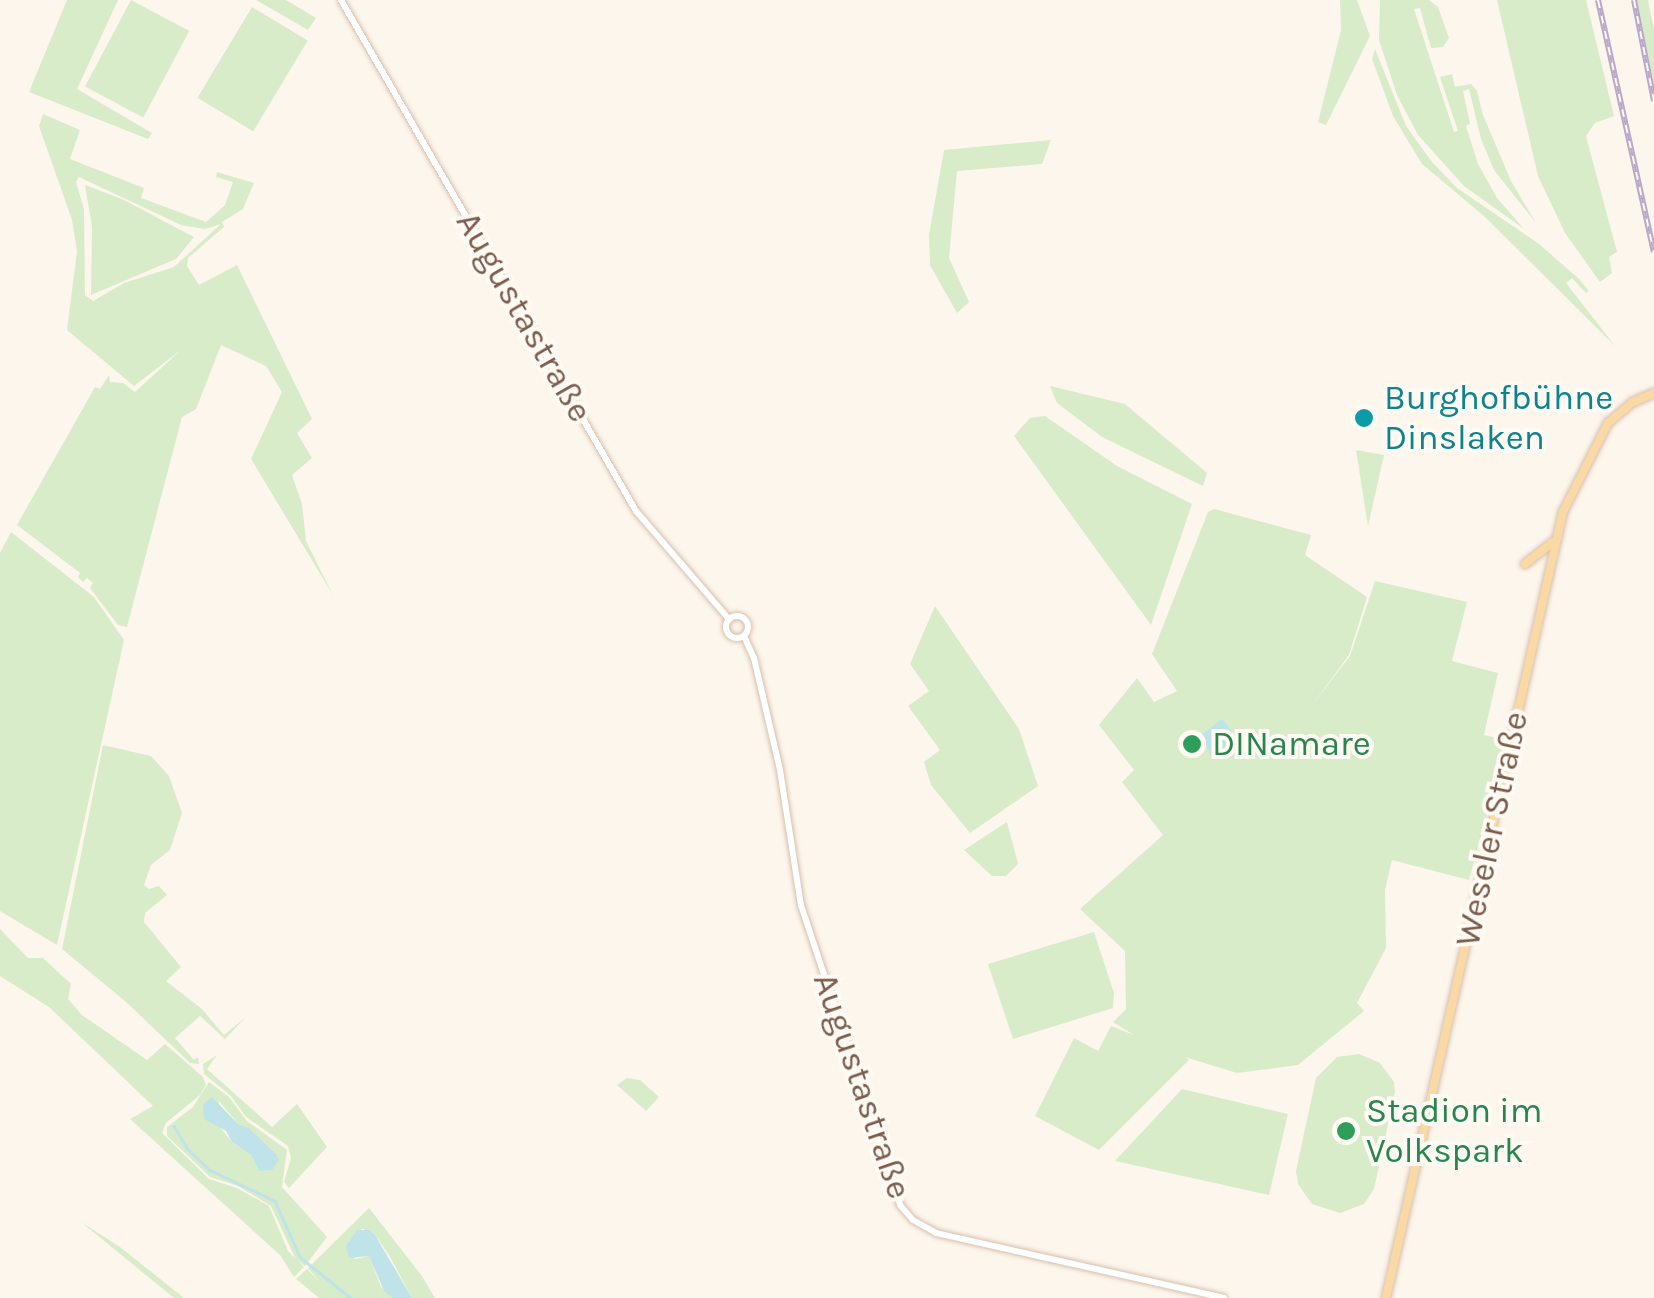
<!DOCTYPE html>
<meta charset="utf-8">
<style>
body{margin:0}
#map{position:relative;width:1654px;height:1298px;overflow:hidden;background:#fdf6ec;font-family:Karla,sans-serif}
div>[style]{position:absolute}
.green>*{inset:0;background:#d8ecc9;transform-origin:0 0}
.water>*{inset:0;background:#bfe3e8}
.stream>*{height:2.5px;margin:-1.25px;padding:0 1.25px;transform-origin:1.25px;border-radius:1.25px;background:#bfe3e8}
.roads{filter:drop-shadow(0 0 2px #d6c0b0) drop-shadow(0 0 2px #d6c0b0)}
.secondary>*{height:6px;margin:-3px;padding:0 3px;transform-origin:3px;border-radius:3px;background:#fff}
.secondary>.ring{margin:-3px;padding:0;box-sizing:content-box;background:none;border:6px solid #fff;border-radius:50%}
.primary>*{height:8px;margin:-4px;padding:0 4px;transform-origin:4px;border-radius:4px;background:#fbd9a5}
.rail>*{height:6px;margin-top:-3px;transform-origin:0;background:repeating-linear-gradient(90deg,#fffaf3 0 8px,#b9a8c9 0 16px);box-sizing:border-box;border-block:2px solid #b9a8c9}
.dots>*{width:28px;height:28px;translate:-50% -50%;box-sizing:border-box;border:5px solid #fffaf3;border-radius:50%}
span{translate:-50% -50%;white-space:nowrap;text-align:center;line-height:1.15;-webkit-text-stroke:8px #fffaf3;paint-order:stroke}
.street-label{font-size:35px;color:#7a5c4d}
.culture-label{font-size:35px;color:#0d838f}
.left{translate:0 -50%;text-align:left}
.leisure-label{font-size:35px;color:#27864d}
</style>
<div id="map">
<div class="green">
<div style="clip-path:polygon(67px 0,118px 0,77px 89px,152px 133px,148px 139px,29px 92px)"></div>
<div style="left:131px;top:0;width:66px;height:98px;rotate:28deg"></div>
<div style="clip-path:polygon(256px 0,286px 0,316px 18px,308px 30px)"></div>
<div style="clip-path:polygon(1340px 0,1357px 0,1370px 36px,1326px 125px,1318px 122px,1341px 30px)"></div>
<div style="clip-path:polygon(1380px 0,1429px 0,1438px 7px,1449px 38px,1443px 47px,1431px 48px,1420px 8px,1414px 9px,1454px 132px,1458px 131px,1440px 77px,1452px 74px,1455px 87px,1471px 84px,1477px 91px,1483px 115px,1511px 181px,1536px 223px,1494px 170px,1481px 139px,1469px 89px,1463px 91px,1470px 124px,1466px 126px,1478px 164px,1497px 198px,1524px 229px,1464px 186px,1418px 135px,1397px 95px,1379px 40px)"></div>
<div style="clip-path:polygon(1497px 0,1586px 0,1614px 116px,1595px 123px,1586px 136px,1617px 252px,1609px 257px,1612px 273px,1600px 282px,1565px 233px,1538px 176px)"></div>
<div style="clip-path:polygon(1636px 0,1648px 0,1654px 29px,1654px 84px)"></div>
<div style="left:252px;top:7px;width:65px;height:106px;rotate:31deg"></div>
<div style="clip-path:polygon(1375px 49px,1406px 126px,1432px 162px,1457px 188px,1539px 244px,1578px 278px,1589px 291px,1586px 293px,1572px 278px,1566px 283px,1615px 346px,1485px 217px,1422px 164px,1393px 116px,1372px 59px)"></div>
<div style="clip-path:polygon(evenodd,43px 114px,80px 130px,70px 159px,144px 188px,141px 198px,206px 222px,225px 205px,233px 182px,216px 177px,217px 172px,254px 183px,243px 209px,222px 222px,224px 227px,188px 258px,187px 266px,199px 285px,237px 265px,312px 419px,297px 433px,312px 458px,292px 475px,302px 504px,306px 541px,333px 595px,251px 459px,282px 392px,266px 366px,221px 345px,196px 409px,182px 417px,127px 627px,118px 625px,90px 588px,93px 583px,87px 578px,83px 582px,78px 577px,80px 573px,17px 525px,95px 387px,100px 389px,109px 375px,110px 382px,123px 383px,135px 392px,181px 350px,134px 386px,67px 330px,77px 251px,72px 220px,39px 126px,43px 114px,79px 177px,181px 225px,205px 229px,221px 224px,174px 267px,124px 283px,93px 301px,85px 295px,84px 209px,76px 182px,79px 177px)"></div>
<div style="clip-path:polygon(1051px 140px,1042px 164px,957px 171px,949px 258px,969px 302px,957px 313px,930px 265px,929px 235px,944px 150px)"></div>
<div style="clip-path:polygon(85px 185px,122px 199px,194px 237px,176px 259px,91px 295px,92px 227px)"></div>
<div style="clip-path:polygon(1050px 386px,1125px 404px,1207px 473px,1203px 486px,1102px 437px,1057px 403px)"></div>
<div style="clip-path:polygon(1045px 416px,1117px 466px,1192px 504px,1151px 625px,1014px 436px,1030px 418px)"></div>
<div style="clip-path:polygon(1356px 450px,1384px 455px,1368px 526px)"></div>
<div style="clip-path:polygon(1214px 509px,1311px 535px,1305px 555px,1367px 597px,1349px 655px,1313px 704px,1350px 656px,1375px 581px,1467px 602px,1452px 661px,1498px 673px,1484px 735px,1507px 740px,1469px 880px,1392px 860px,1385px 890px,1386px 948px,1357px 1003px,1364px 1011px,1298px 1065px,1237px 1073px,1185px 1057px,1189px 1060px,1099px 1150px,1035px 1116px,1074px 1038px,1098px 1051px,1111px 1026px,1134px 1035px,1113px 1022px,1126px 1009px,1125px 951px,1080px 909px,1163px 835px,1122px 782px,1134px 770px,1099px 725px,1137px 678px,1154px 702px,1177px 691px,1152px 654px,1208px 512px)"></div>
<div style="clip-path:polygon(11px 532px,94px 597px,124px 640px,57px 945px,0 911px,0 553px)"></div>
<div style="clip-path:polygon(935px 606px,1019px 729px,1038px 786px,970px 833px,931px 785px,924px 762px,940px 750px,908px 706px,929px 691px,910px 664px)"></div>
<div style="clip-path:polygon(103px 745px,151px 756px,169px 776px,182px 813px,170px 850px,151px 865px,144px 885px,149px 889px,159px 886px,167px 895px,145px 913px,144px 922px,181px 967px,166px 981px,202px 1009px,224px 1035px,246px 1017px,225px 1039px,200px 1016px,175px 1038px,194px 1060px,198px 1057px,199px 1064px,190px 1063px,125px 1001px,62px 949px)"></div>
<div style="clip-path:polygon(1007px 822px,1018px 864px,1006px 876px,992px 876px,964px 850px)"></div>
<div style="clip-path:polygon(0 929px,28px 958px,43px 958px,71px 984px,68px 999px,82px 1015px,147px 1060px,165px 1044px,203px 1077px,206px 1085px,200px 1095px,166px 1123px,162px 1133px,209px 1179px,237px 1188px,269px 1206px,288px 1251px,304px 1267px,294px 1277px,280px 1255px,130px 1119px,153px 1106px,49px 1007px,0 976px)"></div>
<div style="clip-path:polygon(1094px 932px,1114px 993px,1113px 1008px,1013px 1039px,988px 964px)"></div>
<div style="clip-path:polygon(1359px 1054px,1380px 1063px,1394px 1082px,1395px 1092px,1374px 1189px,1364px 1204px,1340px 1213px,1312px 1204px,1298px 1184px,1296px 1171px,1316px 1078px,1337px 1057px)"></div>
<div style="clip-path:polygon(217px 1055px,207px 1069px,272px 1127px,297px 1104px,327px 1147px,289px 1188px,284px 1182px,291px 1158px,288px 1146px,246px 1117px,231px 1096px,204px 1074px,203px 1064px)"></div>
<div style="clip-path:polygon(627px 1078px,640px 1080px,659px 1097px,646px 1111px,617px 1085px)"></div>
<div style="clip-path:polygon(evenodd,209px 1082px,229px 1097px,247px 1121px,287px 1150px,282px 1187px,327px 1237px,305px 1266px,296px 1260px,271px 1206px,238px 1186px,210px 1177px,167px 1136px,167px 1127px,193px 1107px,209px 1082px,219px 1101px,238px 1124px,249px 1128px,276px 1154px,252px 1156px,233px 1143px,218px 1125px,219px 1101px)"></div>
<div style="clip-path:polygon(1182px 1089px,1288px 1114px,1269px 1195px,1115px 1161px)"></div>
<div style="clip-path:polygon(369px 1208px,422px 1276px,435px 1298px,412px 1298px,389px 1255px,375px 1235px,363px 1229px,357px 1231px,355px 1259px,369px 1256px,381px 1287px,392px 1298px,319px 1298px,296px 1279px,307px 1269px,320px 1282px,308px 1268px)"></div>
<div style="clip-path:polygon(81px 1222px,120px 1247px,184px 1298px,174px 1298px)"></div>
</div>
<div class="water">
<div style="clip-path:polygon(1222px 719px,1232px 731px,1226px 736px,1232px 745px,1213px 760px,1201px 735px)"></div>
<div style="clip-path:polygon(212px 1097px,238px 1124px,249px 1128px,276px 1154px,279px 1160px,272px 1170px,259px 1171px,252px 1156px,232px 1142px,226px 1131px,204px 1119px,203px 1104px)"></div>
<div style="clip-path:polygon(357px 1230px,369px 1230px,375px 1235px,412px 1298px,392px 1298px,384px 1291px,369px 1256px,349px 1258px,346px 1246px)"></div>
</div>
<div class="stream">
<div style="left:174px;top:1126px;width:26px;rotate:59deg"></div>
<div style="left:187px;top:1148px;width:32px;rotate:44deg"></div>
<div style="left:210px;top:1170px;width:72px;rotate:25.5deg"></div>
<div style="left:275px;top:1201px;width:61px;rotate:65.9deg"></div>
<div style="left:300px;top:1257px;width:65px;rotate:38.8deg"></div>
</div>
<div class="roads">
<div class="secondary">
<div style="left:341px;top:0;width:590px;rotate:60deg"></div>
<div style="left:636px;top:511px;width:143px;rotate:49.3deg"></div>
<div class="ring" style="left:726px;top:616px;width:16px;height:16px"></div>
<div style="left:744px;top:636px;width:24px;rotate:66deg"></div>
<div style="left:754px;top:658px;width:115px;rotate:76.9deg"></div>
<div style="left:780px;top:770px;width:137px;rotate:81.2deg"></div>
<div style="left:801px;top:905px;width:316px;rotate:71.7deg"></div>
<div style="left:900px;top:1205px;width:20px;rotate:49deg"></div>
<div style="left:913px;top:1220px;width:26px;rotate:29deg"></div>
<div style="left:936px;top:1233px;width:295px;rotate:12.7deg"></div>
</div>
<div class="primary">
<div style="left:1525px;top:564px;width:41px;rotate:-38deg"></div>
<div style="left:1386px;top:1298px;width:806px;rotate:-77.31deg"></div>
<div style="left:1563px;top:512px;width:100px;rotate:-63.2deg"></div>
<div style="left:1608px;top:423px;width:33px;rotate:-40deg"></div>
<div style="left:1633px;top:402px;width:23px;rotate:-23deg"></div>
</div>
</div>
<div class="rail">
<div style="left:1598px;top:0;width:258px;rotate:77.5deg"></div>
<div style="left:1634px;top:0;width:103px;rotate:78.8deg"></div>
</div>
<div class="dots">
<div style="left:1364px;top:418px;background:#0f9aa8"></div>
<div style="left:1192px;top:744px;background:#2e9e5b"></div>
<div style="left:1346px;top:1131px;background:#2e9e5b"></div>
</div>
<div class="street-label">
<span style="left:524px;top:317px;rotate:60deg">Augustastraße</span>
<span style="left:1492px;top:829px;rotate:-78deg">Weseler Straße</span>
<span style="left:862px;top:1086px;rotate:71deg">Augustastraße</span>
</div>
<div class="culture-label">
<span class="left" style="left:1384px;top:418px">Burghofbühne<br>Dinslaken</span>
</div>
<div class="leisure-label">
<span class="left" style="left:1212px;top:744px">DINamare</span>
<span class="left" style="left:1366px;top:1131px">Stadion im<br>Volkspark</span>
</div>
</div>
